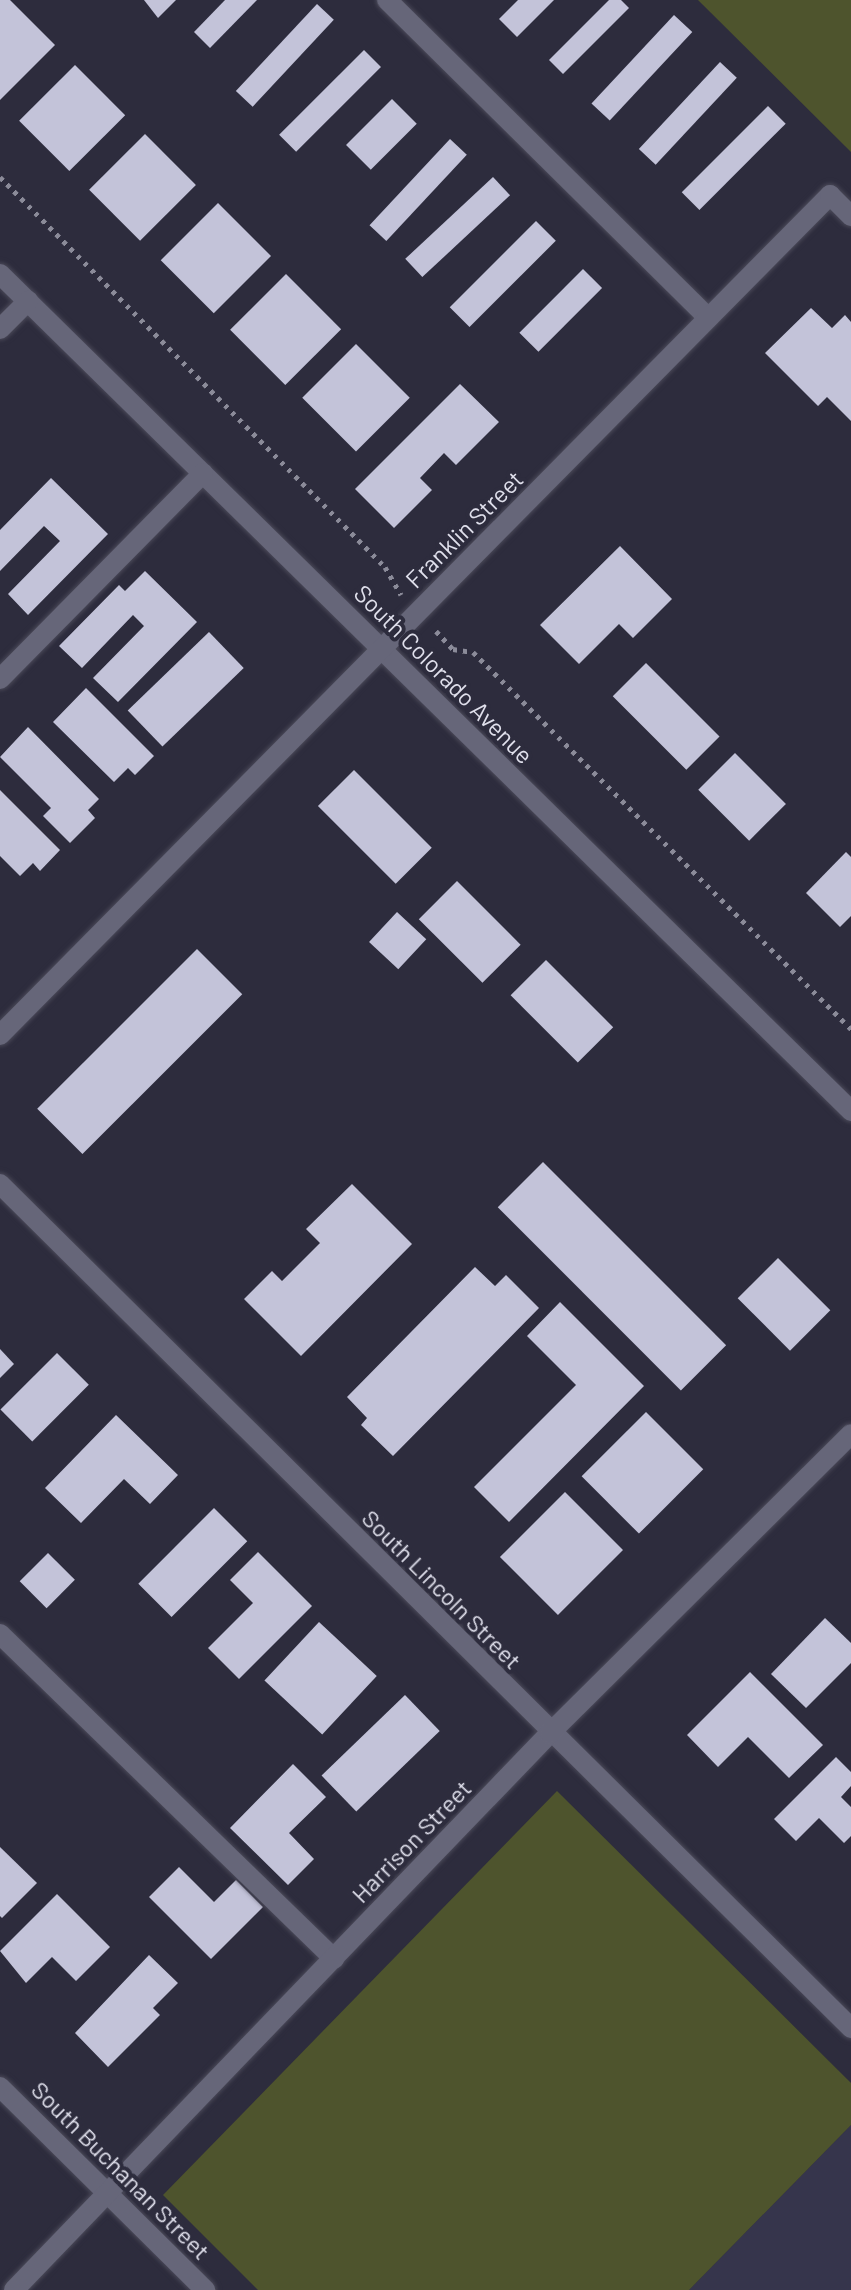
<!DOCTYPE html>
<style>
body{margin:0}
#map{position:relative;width:851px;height:2290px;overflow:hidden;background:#2d2c3d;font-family:Barlow,sans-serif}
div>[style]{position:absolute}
.built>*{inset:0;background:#36354c}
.green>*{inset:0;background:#4e542d}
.building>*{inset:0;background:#c3c3d9;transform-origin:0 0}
.path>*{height:5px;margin-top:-2.5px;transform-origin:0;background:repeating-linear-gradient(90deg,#8b8b99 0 4px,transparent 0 10px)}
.roads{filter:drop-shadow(0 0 2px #4a4958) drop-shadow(0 0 2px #4a4958)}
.minor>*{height:20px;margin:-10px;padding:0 10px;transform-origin:10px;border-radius:10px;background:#666679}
span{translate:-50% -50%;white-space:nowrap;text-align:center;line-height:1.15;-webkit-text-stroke:8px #2d2c3d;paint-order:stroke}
.street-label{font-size:24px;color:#e0e0ec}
</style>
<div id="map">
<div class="built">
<div style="clip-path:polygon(851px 2125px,851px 2290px,689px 2290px)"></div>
</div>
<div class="green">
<div style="clip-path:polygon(698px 0,851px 0,851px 152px)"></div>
<div style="clip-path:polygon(557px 1791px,851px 2083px,851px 2125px,689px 2290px,258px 2290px,163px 2195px)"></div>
</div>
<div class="building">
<div style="clip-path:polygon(0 0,10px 0,55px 45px,0 100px)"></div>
<div style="clip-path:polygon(144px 0,176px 0,158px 18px)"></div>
<div style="clip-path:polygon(225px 0,257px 0,210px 48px,194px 32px)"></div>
<div style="clip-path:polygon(518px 0,554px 0,517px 37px,499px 19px)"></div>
<div style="clip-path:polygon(609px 0,621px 0,629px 8px,563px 74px,549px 60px)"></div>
<div style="left:317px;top:4px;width:23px;height:119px;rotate:43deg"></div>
<div style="left:674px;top:15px;width:25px;height:121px;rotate:43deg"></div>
<div style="left:364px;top:50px;width:24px;height:120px;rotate:45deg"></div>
<div style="left:720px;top:62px;width:23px;height:119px;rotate:43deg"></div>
<div style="left:75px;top:65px;width:71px;height:79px;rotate:45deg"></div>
<div style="left:392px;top:99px;width:35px;height:65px;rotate:45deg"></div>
<div style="left:768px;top:106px;width:25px;height:122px;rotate:45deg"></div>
<div style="left:145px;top:134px;width:72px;height:79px;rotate:45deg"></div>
<div style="left:450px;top:139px;width:23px;height:118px;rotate:43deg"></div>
<div style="left:493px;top:177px;width:25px;height:120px;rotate:47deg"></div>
<div style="left:218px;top:203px;width:75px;height:81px;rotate:45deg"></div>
<div style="left:536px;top:221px;width:28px;height:122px;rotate:45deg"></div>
<div style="left:583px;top:269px;width:27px;height:90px;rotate:45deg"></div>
<div style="left:286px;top:274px;width:78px;height:79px;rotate:45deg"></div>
<div style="clip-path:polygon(811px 308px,832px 328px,845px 315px,851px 322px,851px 421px,827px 397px,818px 406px,765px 353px)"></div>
<div style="left:356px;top:344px;width:76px;height:76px;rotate:45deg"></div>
<div style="clip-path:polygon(460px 384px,499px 422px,456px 465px,444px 453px,420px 478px,432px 490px,394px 528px,355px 489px)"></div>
<div style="clip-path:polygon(51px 478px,108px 534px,28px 615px,8px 594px,60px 541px,44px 526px,0 571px,0 530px)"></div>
<div style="clip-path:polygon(620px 546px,672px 599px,633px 638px,619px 624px,579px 664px,540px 625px)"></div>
<div style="clip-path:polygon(145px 571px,197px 622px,118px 702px,93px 678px,144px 626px,133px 615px,82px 668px,59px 646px,119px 585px,125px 591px)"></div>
<div style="left:209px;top:632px;width:50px;height:113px;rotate:46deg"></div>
<div style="left:646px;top:663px;width:104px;height:47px;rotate:45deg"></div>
<div style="clip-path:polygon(86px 688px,154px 756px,135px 775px,128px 768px,114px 782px,53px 722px)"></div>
<div style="clip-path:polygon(28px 727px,99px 799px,88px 810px,95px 818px,70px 843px,43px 816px,51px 808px,0 757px)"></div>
<div style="left:735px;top:753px;width:72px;height:52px;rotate:45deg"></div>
<div style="left:354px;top:770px;width:110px;height:51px;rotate:45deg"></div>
<div style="clip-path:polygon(0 790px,60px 850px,40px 871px,33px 863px,20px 876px,0 856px)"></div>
<div style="clip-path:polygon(846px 852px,851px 857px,851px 916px,840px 927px,806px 893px)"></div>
<div style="left:457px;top:881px;width:90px;height:54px;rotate:45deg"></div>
<div style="left:397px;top:912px;width:40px;height:41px;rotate:43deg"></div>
<div style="left:197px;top:949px;width:64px;height:226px;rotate:45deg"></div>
<div style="left:546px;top:960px;width:95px;height:50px;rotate:45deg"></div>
<div style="left:543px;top:1162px;width:259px;height:64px;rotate:45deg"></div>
<div style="clip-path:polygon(352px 1184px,412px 1244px,301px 1356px,244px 1299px,272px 1271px,282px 1281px,320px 1243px,306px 1229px)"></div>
<div style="left:778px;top:1258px;width:74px;height:57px;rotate:45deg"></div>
<div style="clip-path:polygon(475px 1267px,495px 1286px,506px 1275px,539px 1308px,393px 1456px,361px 1425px,367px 1418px,347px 1397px)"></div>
<div style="clip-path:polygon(560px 1302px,644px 1386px,509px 1522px,474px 1487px,576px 1385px,527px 1336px)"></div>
<div style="clip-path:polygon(0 1349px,14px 1364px,0 1378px)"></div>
<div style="left:57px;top:1353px;width:45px;height:80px;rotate:45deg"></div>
<div style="left:646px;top:1412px;width:81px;height:91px;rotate:45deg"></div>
<div style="clip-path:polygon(116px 1415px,178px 1475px,150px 1504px,124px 1479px,81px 1523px,45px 1488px)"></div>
<div style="left:565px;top:1492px;width:82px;height:92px;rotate:45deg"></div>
<div style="left:214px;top:1508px;width:47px;height:107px;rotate:45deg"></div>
<div style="clip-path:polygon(258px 1552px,312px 1606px,239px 1679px,208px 1648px,253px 1603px,230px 1580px)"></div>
<div style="left:48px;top:1553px;width:38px;height:40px;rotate:45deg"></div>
<div style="clip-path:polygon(825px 1618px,851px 1643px,851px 1663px,806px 1708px,771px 1674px)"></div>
<div style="left:319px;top:1622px;width:79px;height:80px;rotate:43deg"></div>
<div style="clip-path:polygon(750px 1672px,823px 1745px,789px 1778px,748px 1737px,718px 1767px,687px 1735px)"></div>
<div style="left:405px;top:1695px;width:50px;height:116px;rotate:46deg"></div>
<div style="clip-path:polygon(836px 1757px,851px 1772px,851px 1786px,841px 1797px,851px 1807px,851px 1836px,844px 1843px,819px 1818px,796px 1841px,774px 1819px)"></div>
<div style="clip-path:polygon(293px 1764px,326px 1797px,289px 1833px,314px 1859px,288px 1885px,230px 1828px)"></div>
<div style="clip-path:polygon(0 1847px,37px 1883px,2px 1918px,0 1916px)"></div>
<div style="clip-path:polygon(179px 1867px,214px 1902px,236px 1880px,263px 1907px,211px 1959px,149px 1897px)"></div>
<div style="clip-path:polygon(57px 1894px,110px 1947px,76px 1981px,52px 1957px,26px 1983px,0 1951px)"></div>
<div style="clip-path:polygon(149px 1955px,178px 1983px,153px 2008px,160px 2015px,108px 2067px,75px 2033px)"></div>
</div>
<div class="path">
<div style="left:0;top:177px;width:548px;rotate:45.37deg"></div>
<div style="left:385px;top:567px;width:32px;rotate:60deg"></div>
<div style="left:436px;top:631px;width:25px;rotate:47deg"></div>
<div style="left:453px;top:649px;width:20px;rotate:9deg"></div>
<div style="left:473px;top:652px;width:534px;rotate:44.92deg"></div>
</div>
<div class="roads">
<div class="minor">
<div style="left:387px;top:0;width:452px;rotate:44.7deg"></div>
<div style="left:0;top:274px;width:1194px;rotate:44.52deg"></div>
<div style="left:0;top:329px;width:40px;rotate:-45deg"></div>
<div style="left:0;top:679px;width:289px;rotate:-45.4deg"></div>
<div style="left:0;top:1035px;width:1181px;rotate:-45.34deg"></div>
<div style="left:830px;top:195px;width:30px;rotate:45deg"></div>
<div style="left:0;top:1184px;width:1199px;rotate:44.76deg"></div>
<div style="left:0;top:1634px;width:466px;rotate:44.2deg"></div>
<div style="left:0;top:2087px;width:289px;rotate:44.7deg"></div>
<div style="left:14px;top:2290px;width:773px;rotate:-46.1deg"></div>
<div style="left:550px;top:1733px;width:424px;rotate:-44.8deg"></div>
</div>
</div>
<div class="street-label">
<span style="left:464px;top:529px;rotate:-45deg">Franklin Street</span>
<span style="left:444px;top:674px;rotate:45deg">South Colorado Avenue</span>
<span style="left:442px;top:1589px;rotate:45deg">South Lincoln Street</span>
<span style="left:411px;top:1841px;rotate:-46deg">Harrison Street</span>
<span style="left:121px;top:2170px;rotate:45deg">South Buchanan Street</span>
</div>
</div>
